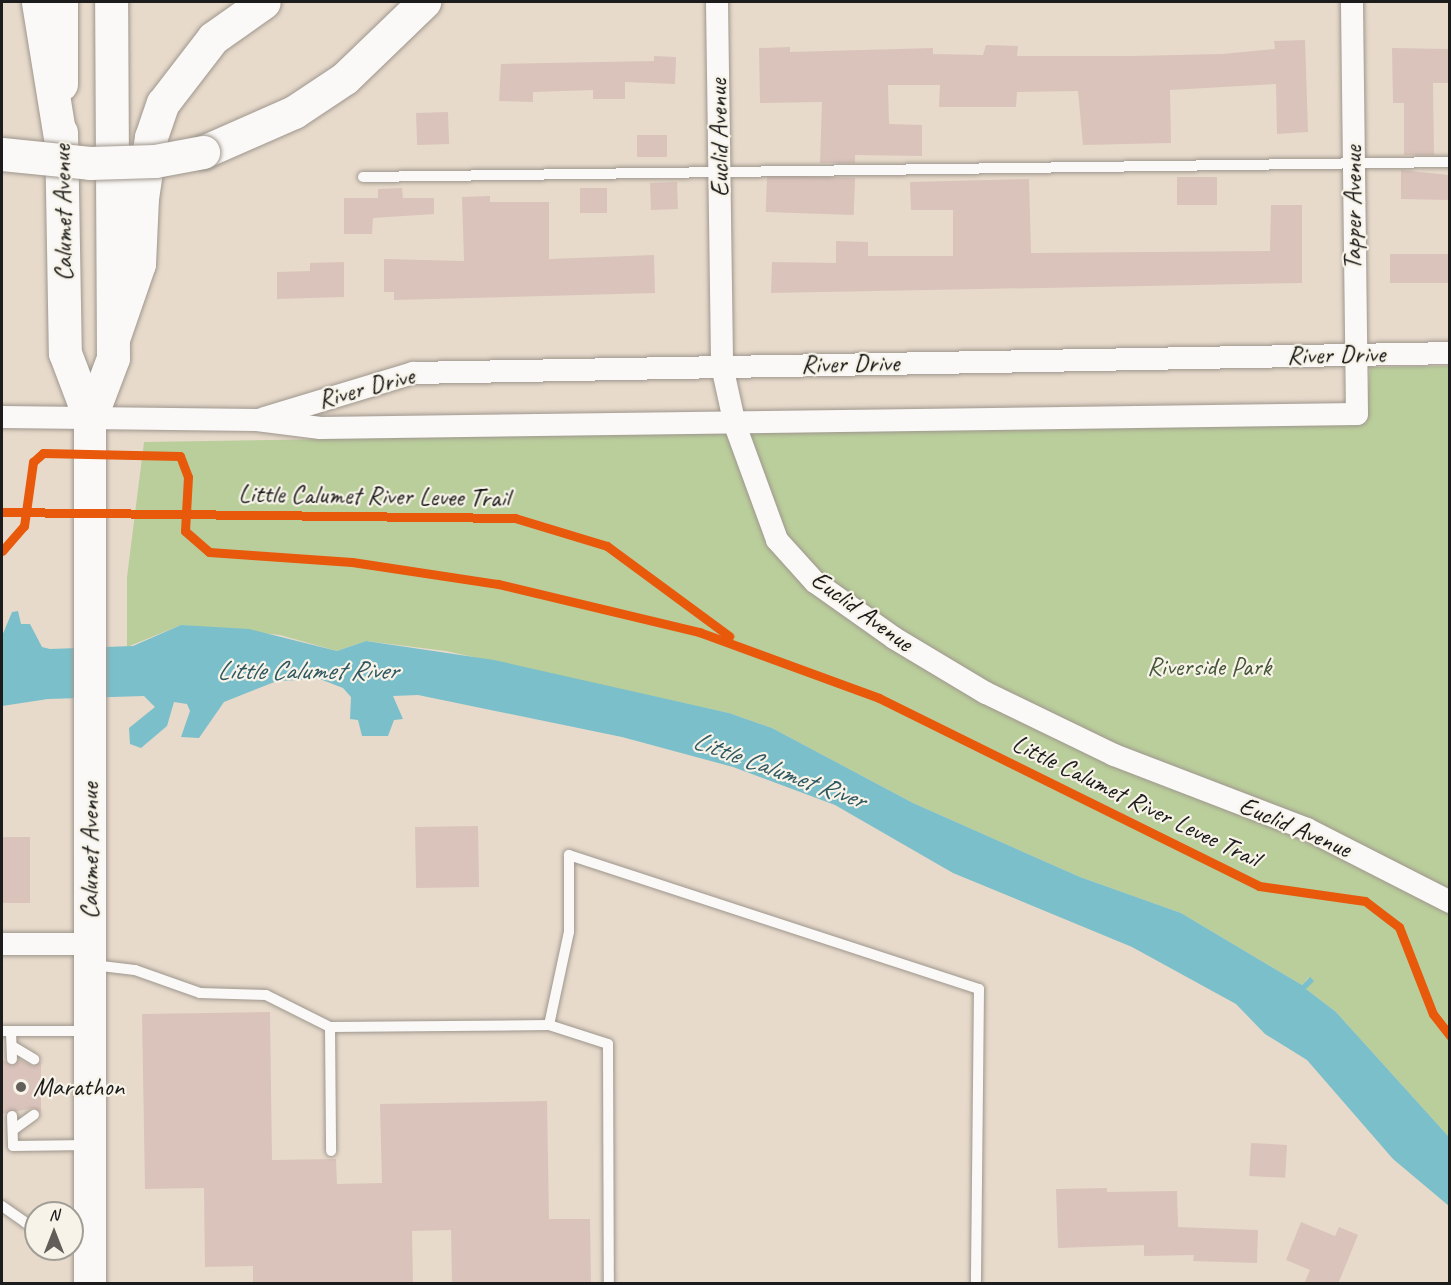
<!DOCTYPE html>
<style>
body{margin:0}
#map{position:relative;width:1451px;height:1285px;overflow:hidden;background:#e7dacb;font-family:Caveat,sans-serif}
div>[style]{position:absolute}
.green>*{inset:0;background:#bace9b}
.water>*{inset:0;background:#7abfca}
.building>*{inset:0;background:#dac3bb;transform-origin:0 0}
.roads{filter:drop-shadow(0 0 2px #9e968d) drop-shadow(0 0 2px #9e968d)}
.service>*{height:10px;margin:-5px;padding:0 5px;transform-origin:5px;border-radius:5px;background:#fbf9f7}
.minor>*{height:22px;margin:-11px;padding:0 11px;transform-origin:11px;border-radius:11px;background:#fbf9f7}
.secondary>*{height:32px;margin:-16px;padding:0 16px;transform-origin:16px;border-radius:16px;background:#fbf9f7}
.primary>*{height:33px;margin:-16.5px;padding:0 16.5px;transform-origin:16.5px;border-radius:16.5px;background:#fbf9f7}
.motorway>*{height:33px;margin:-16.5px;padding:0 16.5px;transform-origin:16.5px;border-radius:16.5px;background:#fbf9f7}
.bridges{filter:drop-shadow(0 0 2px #9e968d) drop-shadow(0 0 2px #9e968d)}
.motorway-bridge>*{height:33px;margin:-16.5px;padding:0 16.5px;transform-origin:16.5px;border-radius:16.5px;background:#fbf9f7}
.cycleway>*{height:9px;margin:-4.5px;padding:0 4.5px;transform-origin:4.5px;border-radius:4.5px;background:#e8590c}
.dots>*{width:16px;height:16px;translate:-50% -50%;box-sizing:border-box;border:3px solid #f7f3e8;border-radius:50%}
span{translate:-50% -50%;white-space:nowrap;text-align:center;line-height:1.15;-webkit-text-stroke:4.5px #f7f3e8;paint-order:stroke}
.street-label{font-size:26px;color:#1c1c1c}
.park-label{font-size:26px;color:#46573a}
.poi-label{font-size:26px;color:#1c1c1c}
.left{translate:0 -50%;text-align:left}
.water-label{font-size:27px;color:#2f5861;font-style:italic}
.frame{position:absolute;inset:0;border:3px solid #1c1c1c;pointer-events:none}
.north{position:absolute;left:24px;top:1201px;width:60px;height:60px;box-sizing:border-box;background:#f7f3e8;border:2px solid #9f9d96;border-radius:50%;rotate:0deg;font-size:16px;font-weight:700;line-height:24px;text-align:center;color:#1c1c1c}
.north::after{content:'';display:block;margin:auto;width:21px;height:27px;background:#635e59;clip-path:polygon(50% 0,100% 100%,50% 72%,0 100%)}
</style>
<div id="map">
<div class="green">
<div style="clip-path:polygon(1449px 366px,1449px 1137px,1336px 1012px,1306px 989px,1309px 977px,1302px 985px,1181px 913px,1080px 877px,913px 803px,772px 728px,729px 713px,446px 651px,366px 641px,337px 651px,280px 635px,181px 625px,127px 647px,127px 577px,144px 442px,1366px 423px,1370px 367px)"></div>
</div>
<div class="water">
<div style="clip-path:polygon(18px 611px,21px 624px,30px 624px,42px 647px,50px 649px,133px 646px,181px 625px,249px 629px,337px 651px,366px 641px,494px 660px,729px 713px,772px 728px,913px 803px,1080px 877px,1181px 913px,1302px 985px,1310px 977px,1314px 981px,1306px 989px,1336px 1012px,1449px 1137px,1449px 1206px,1393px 1159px,1307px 1060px,1265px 1034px,1236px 1004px,1132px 947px,953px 873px,835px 805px,733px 767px,622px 737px,418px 695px,393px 696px,403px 719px,394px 720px,388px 736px,362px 736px,358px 720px,350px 719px,351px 697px,343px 688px,320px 679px,277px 681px,224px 702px,199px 738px,181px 737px,190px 711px,187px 704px,174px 702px,167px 726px,141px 748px,130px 744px,129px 728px,155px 707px,144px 696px,48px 699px,2px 706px,2px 636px,12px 612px)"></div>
</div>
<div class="building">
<div style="clip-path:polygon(1305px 40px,1308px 132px,1277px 134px,1276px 84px,1170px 90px,1171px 143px,1083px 145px,1078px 91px,1017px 92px,1016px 107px,939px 107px,940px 85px,888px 85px,889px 124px,922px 125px,922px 156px,855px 155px,855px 163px,820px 163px,822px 102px,760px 103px,759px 48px,790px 47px,790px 52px,933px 48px,933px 54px,983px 55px,986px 45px,1018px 46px,1017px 56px,1132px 56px,1222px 54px,1275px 49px,1274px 41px)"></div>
<div style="clip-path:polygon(1392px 48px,1449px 49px,1449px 83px,1433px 83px,1434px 155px,1404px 155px,1404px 103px,1393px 103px)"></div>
<div style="clip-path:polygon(654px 56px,676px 57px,675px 84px,625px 82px,625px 99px,593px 99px,593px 90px,533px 92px,533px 102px,499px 101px,501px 64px,654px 61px)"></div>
<div style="left:448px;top:112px;width:32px;height:32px;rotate:88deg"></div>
<div style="left:637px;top:135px;width:30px;height:22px"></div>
<div style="clip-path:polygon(1401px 170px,1449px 175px,1449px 200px,1401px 199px)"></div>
<div style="left:1177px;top:177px;width:40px;height:28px"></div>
<div style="left:855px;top:178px;width:37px;height:88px;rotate:92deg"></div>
<div style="clip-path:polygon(1029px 179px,1031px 253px,1270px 251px,1271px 205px,1302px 205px,1302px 283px,771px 293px,772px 262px,836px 263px,836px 241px,868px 242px,868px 256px,953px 256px,953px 210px,911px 210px,910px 182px)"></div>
<div style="left:677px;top:182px;width:27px;height:27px;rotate:88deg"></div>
<div style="clip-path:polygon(402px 188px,403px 198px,434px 198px,434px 214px,373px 218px,372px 234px,344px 234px,344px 198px,378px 198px,378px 189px)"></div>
<div style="left:580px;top:188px;width:27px;height:25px"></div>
<div style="clip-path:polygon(490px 196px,490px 202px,549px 202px,549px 259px,654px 255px,655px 293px,394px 300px,394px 292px,384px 292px,384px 259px,464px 261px,462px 197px)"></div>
<div style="left:1390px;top:254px;width:59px;height:29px"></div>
<div style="clip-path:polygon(344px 262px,344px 297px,277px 299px,277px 272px,310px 271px,310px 263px)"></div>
<div style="left:478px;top:826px;width:61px;height:63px;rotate:89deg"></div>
<div style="left:2px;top:837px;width:28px;height:66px"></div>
<div style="clip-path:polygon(270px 1012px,272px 1160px,336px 1159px,337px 1184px,382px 1183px,380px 1104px,547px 1101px,549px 1219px,590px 1219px,591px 1284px,452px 1284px,451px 1230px,412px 1231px,413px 1284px,253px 1284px,253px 1266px,205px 1267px,204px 1188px,145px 1189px,142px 1014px)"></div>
<div style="clip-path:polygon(2px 1059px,12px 1066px,19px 1059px,33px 1066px,41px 1062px,41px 1113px,34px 1108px,2px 1114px)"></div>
<div style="left:1251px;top:1143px;width:36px;height:33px;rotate:3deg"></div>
<div style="clip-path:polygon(1107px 1188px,1107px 1192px,1177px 1191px,1178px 1227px,1258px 1230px,1257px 1263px,1193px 1261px,1194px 1255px,1144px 1256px,1144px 1245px,1058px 1248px,1056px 1189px)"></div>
<div style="clip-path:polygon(1301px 1222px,1335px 1236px,1339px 1227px,1358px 1235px,1338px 1284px,1304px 1284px,1310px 1270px,1286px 1260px)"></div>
</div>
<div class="roads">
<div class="service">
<div style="left:363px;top:177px;width:1087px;rotate:-0.79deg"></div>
<div style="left:93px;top:965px;width:42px;rotate:6.8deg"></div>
<div style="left:135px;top:970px;width:69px;rotate:19.5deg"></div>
<div style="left:200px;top:993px;width:66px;rotate:1.7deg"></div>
<div style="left:266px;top:995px;width:72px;rotate:26.6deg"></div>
<div style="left:330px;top:1027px;width:219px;rotate:-0.5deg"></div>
<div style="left:549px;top:1025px;width:95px;rotate:-77.9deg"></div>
<div style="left:569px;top:932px;width:77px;rotate:-90deg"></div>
<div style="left:569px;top:855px;width:431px;rotate:18.1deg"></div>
<div style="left:979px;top:989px;width:295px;rotate:90.6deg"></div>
<div style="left:549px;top:1025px;width:62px;rotate:17.9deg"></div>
<div style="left:608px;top:1044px;width:240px;rotate:89.8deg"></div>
<div style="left:330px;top:1027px;width:124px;rotate:89.5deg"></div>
<div style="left:2px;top:1031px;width:85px"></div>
<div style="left:11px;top:1031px;width:28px;rotate:88deg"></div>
<div style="left:12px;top:1046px;width:26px;rotate:31deg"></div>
<div style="left:12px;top:1116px;width:30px;rotate:88deg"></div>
<div style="left:13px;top:1146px;width:75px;rotate:-0.8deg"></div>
<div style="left:13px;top:1130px;width:26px;rotate:-36deg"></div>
<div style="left:2px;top:1206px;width:29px;rotate:35deg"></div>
<div style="left:26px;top:1223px;width:10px"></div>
</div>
<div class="minor">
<div style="left:717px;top:2px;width:364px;rotate:89.2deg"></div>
<div style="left:722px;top:366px;width:60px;rotate:77.6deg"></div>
<div style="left:735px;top:425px;width:122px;rotate:69.9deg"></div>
<div style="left:777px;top:540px;width:57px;rotate:47.9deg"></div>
<div style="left:815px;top:582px;width:97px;rotate:35.3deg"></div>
<div style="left:894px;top:638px;width:107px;rotate:30.9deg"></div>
<div style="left:986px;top:693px;width:142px;rotate:25.8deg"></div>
<div style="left:1114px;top:755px;width:207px;rotate:21deg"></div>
<div style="left:1307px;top:829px;width:161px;rotate:27deg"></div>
<div style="left:2px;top:417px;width:255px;rotate:0.7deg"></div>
<div style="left:257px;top:420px;width:64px;rotate:7.2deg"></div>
<div style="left:320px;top:428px;width:1037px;rotate:-0.77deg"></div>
<div style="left:1357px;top:414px;width:412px;rotate:-90.7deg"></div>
<div style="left:264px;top:418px;width:156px;rotate:-16.8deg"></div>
<div style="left:413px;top:373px;width:1037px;rotate:-1.1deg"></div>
<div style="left:2px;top:944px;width:88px"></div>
</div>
<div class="secondary">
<div style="left:90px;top:419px;width:865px;rotate:90deg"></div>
</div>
<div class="primary">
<div style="left:61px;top:2px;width:82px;rotate:90deg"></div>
<div style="left:61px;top:132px;width:221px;rotate:89deg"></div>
<div style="left:65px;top:353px;width:71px;rotate:69.3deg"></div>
<div style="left:90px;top:419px;width:65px;rotate:-69.3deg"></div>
<div style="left:113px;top:358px;width:356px;rotate:-90.3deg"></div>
</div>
<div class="motorway">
<div style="left:38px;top:2px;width:144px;rotate:80.8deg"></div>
<div style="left:203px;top:152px;width:99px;rotate:-23.7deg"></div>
<div style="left:294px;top:112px;width:61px;rotate:-33.7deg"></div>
<div style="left:345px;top:78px;width:110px;rotate:-43.9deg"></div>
<div style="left:114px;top:336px;width:76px;rotate:-70.9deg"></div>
<div style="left:139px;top:264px;width:66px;rotate:-87.4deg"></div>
<div style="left:142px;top:198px;width:62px;rotate:-81.6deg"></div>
<div style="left:151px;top:137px;width:36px;rotate:-71deg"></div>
<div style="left:163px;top:103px;width:82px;rotate:-52.4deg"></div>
<div style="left:213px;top:38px;width:62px;rotate:-35.2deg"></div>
</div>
</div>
<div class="bridges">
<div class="motorway-bridge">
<div style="left:2px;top:154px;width:88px;rotate:5.8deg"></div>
<div style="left:90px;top:163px;width:65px;rotate:-1.8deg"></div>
<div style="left:155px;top:161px;width:49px;rotate:-10.6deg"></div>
</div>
</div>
<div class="cycleway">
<div style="left:2px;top:512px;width:513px;rotate:0.67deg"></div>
<div style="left:515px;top:518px;width:96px;rotate:16.9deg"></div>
<div style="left:607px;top:546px;width:152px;rotate:36.4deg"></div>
<div style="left:2px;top:551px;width:33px;rotate:-49deg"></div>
<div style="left:24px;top:526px;width:65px;rotate:-82deg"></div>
<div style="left:33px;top:462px;width:13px;rotate:-42deg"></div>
<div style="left:43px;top:453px;width:137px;rotate:1.3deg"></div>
<div style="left:180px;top:456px;width:22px;rotate:69deg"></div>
<div style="left:188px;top:477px;width:54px;rotate:93.2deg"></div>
<div style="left:185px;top:531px;width:32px;rotate:41deg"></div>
<div style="left:209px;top:552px;width:143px;rotate:4deg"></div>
<div style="left:352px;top:562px;width:148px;rotate:8.6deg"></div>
<div style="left:498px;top:584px;width:207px;rotate:13.4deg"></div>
<div style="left:699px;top:632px;width:192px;rotate:20.1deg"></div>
<div style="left:879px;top:698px;width:424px;rotate:26.3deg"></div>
<div style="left:1259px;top:886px;width:107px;rotate:8.1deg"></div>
<div style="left:1365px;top:901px;width:43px;rotate:37.4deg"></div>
<div style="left:1399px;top:927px;width:93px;rotate:68.7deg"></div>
<div style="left:1433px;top:1014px;width:28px;rotate:52deg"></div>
</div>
<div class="dots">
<div style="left:21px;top:1087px;background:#635e59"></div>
</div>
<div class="street-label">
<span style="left:719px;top:138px;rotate:-91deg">Euclid Avenue</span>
<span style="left:1353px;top:208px;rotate:-90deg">Tapper Avenue</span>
<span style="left:63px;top:213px;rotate:-91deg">Calumet Avenue</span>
<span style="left:1336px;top:355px;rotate:-1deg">River Drive</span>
<span style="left:850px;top:364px;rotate:-1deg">River Drive</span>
<span style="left:366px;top:388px;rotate:-15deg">River Drive</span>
<span style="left:374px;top:496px;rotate:1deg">Little Calumet River Levee Trail</span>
<span style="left:862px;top:611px;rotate:36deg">Euclid Avenue</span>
<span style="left:1136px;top:801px;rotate:26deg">Little Calumet River Levee Trail</span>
<span style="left:1295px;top:827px;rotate:23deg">Euclid Avenue</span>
<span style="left:90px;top:851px;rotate:-90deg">Calumet Avenue</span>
</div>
<div class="park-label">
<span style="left:1209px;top:667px">Riverside Park</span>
</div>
<div class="poi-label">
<span class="left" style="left:33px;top:1087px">Marathon</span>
</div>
<div class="water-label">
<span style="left:307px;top:671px">Little Calumet River</span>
<span style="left:779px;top:770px;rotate:20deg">Little Calumet River</span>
</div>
<div class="frame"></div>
<div class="north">N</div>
</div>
